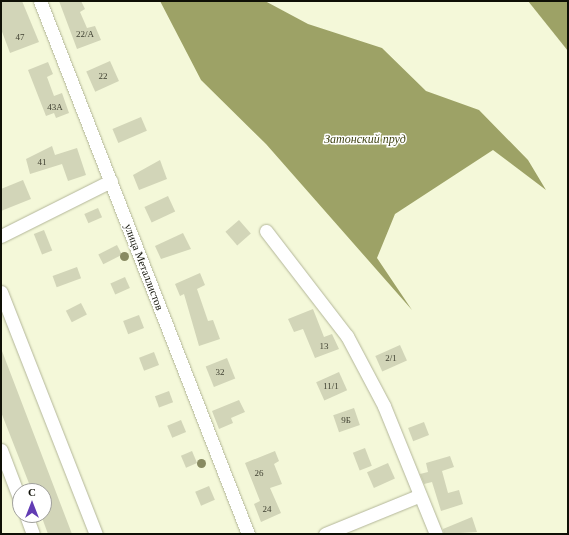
<!DOCTYPE html>
<meta charset="utf-8">
<style>
body{margin:0}
#map{position:relative;width:569px;height:535px;overflow:hidden;background:#f4f8d9;font-family:"Times New Roman",serif}
div>[style]{position:absolute}
.water>*{inset:0;background:#9da266}
.building>*{inset:0;background:#d2d5b8;transform-origin:0 0}
.roads{filter:drop-shadow(0 0 1px #b3b699) drop-shadow(0 0 1px #b3b699)}
.minor>*{height:13px;margin:-6.5px;padding:0 6.5px;transform-origin:6.5px;border-radius:6.5px;background:#fff}
.trees>*{width:9px;height:9px;margin:-4.5px;border-radius:50%;background:#888b62}
span{translate:-50% -50%;white-space:nowrap;text-align:center;line-height:1.15;-webkit-text-stroke:3px #fff;paint-order:stroke}
.number-label{font-size:9px;color:#404132}
.number-label span{-webkit-text-stroke-width:0}
.street-label{font-size:11px;color:#0f1006}
.water-label{font-size:12px;color:#444718;font-style:italic}
.frame{position:absolute;inset:0;border:2px solid #0f1006;pointer-events:none}
.north{position:absolute;left:12px;top:483px;width:40px;height:40px;box-sizing:border-box;background:#fff;border:1px solid #9f9f9b;border-radius:50%;rotate:0deg;font-size:11px;font-weight:700;line-height:16px;text-align:center;color:#0f1006}
.north::after{content:'';display:block;margin:auto;width:14px;height:18px;background:#623cb4;clip-path:polygon(50% 0,100% 100%,50% 72%,0 100%)}
</style>
<div id="map">
<div class="water">
<div style="clip-path:polygon(160px 1px,265px 1px,308px 24px,382px 48px,426px 91px,479px 110px,528px 160px,546px 190px,493px 150px,395px 214px,377px 258px,412px 310px,266px 144px,201px 80px)"></div>
<div style="clip-path:polygon(528px 1px,568px 1px,568px 51px)"></div>
</div>
<div class="building">
<div style="clip-path:polygon(1px 1px,22px 1px,39px 42px,10px 53px,1px 29px)"></div>
<div style="clip-path:polygon(59px 1px,81px 1px,85px 9px,80px 12px,87px 28px,95px 26px,101px 40px,77px 49px)"></div>
<div style="left:110px;top:61px;width:22px;height:26px;rotate:66deg"></div>
<div style="clip-path:polygon(48px 62px,53px 74px,47px 77px,54px 96px,62px 93px,69px 113px,56px 118px,54px 113px,46px 116px,28px 70px)"></div>
<div style="left:141px;top:117px;width:15px;height:31px;rotate:67deg"></div>
<div style="clip-path:polygon(52px 146px,55px 155px,77px 148px,86px 175px,68px 181px,62px 164px,30px 174px,26px 159px)"></div>
<div style="clip-path:polygon(160px 160px,167px 179px,139px 190px,133px 175px)"></div>
<div style="clip-path:polygon(23px 180px,31px 199px,1px 211px,1px 189px)"></div>
<div style="left:168px;top:196px;width:17px;height:26px;rotate:65deg"></div>
<div style="left:98px;top:208px;width:10px;height:15px;rotate:66deg"></div>
<div style="left:239px;top:220px;width:18px;height:18px;rotate:49deg"></div>
<div style="left:44px;top:230px;width:22px;height:11px;rotate:68deg"></div>
<div style="clip-path:polygon(183px 233px,191px 249px,161px 259px,155px 246px)"></div>
<div style="left:117px;top:245px;width:11px;height:21px;rotate:63deg"></div>
<div style="left:77px;top:267px;width:12px;height:26px;rotate:70deg"></div>
<div style="clip-path:polygon(200px 273px,205px 285px,197px 289px,208px 321px,213px 320px,220px 339px,199px 346px,184px 294px,180px 296px,175px 284px)"></div>
<div style="left:125px;top:277px;width:12px;height:16px;rotate:66deg"></div>
<div style="left:81px;top:303px;width:13px;height:17px;rotate:63deg"></div>
<div style="clip-path:polygon(313px 309px,324px 337px,332px 334px,339px 349px,315px 358px,303px 329px,294px 332px,288px 319px)"></div>
<div style="left:139px;top:315px;width:14px;height:17px;rotate:69deg"></div>
<div style="left:400px;top:345px;width:17px;height:27px;rotate:66deg"></div>
<div style="clip-path:polygon(1px 351px,2px 351px,72px 534px,48px 534px,41px 515px,44px 515px,44px 491px,32px 491px,1px 412px)"></div>
<div style="left:154px;top:352px;width:14px;height:16px;rotate:69deg"></div>
<div style="left:227px;top:358px;width:22px;height:23px;rotate:68deg"></div>
<div style="left:339px;top:372px;width:20px;height:25px;rotate:66deg"></div>
<div style="left:169px;top:391px;width:12px;height:15px;rotate:70deg"></div>
<div style="clip-path:polygon(239px 400px,245px 412px,231px 418px,233px 423px,219px 429px,212px 411px)"></div>
<div style="left:354px;top:408px;width:18px;height:22px;rotate:71deg"></div>
<div style="left:181px;top:420px;width:13px;height:15px;rotate:67deg"></div>
<div style="left:424px;top:422px;width:14px;height:17px;rotate:69deg"></div>
<div style="left:365px;top:448px;width:19px;height:13px;rotate:69deg"></div>
<div style="left:192px;top:451px;width:13px;height:12px;rotate:67deg"></div>
<div style="clip-path:polygon(275px 451px,279px 461px,274px 464px,282px 484px,270px 488px,281px 513px,261px 522px,254px 504px,260px 501px,245px 463px)"></div>
<div style="clip-path:polygon(450px 456px,454px 467px,442px 471px,448px 493px,459px 490px,463px 504px,441px 511px,432px 482px,424px 484px,420px 474px,428px 472px,426px 463px)"></div>
<div style="left:388px;top:463px;width:17px;height:23px;rotate:66deg"></div>
<div style="left:209px;top:486px;width:15px;height:15px;rotate:67deg"></div>
<div style="clip-path:polygon(472px 517px,477px 532px,444px 534px,443px 529px)"></div>
</div>
<div class="roads">
<div class="minor">
<div style="left:40px;top:1px;width:572px;rotate:68.68deg"></div>
<div style="left:266px;top:231px;width:133px;rotate:52.4deg"></div>
<div style="left:347px;top:336px;width:79px;rotate:62.1deg"></div>
<div style="left:384px;top:406px;width:138px;rotate:67.9deg"></div>
<div style="left:1px;top:236px;width:123px;rotate:-26.6deg"></div>
<div style="left:1px;top:292px;width:260px;rotate:68.6deg"></div>
<div style="left:1px;top:450px;width:53px;rotate:69.2deg"></div>
<div style="left:26px;top:515px;width:20px;rotate:70deg"></div>
<div style="left:325px;top:534px;width:100px;rotate:-22.2deg"></div>
</div>
</div>
<div class="trees">
<div style="left:124px;top:256px"></div>
<div style="left:201px;top:463px"></div>
</div>
<div class="number-label">
<span style="left:85px;top:34px">22/А</span>
<span style="left:20px;top:37px">47</span>
<span style="left:103px;top:76px">22</span>
<span style="left:55px;top:107px">43А</span>
<span style="left:42px;top:162px">41</span>
<span style="left:324px;top:346px">13</span>
<span style="left:391px;top:358px">2/1</span>
<span style="left:220px;top:372px">32</span>
<span style="left:331px;top:386px">11/1</span>
<span style="left:346px;top:420px">9Б</span>
<span style="left:259px;top:473px">26</span>
<span style="left:267px;top:509px">24</span>
</div>
<div class="street-label">
<span style="left:144px;top:267px;rotate:69deg">улица Металлистов</span>
</div>
<div class="water-label">
<span style="left:365px;top:140px">Затонский пруд</span>
</div>
<div class="frame"></div>
<div class="north">С</div>
</div>
